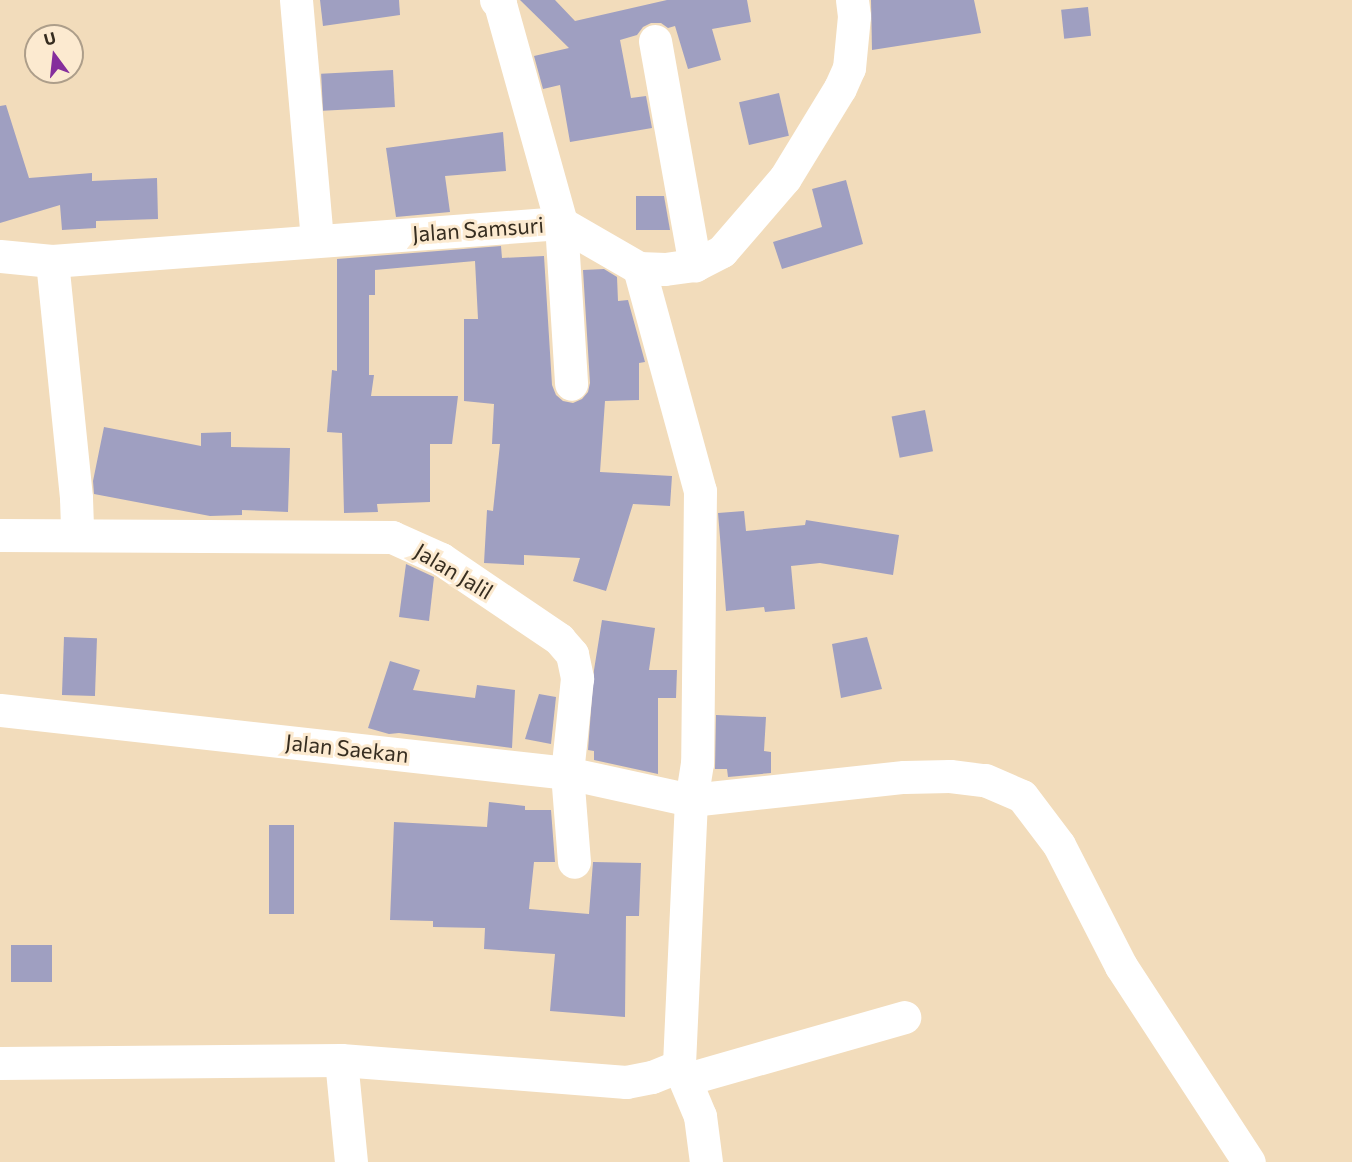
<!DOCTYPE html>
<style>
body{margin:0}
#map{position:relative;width:1352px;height:1162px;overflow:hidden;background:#f2dcbb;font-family:Commissioner,sans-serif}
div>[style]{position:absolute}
.building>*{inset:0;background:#9f9fc1;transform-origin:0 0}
.minor>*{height:33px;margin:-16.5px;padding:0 16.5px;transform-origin:16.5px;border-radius:16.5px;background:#fff}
span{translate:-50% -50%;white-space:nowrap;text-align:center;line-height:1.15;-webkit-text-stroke:6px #fcead0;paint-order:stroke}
.street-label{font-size:22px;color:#362d20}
.north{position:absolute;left:24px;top:24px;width:60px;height:60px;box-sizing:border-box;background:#fcead0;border:2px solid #ad9e8a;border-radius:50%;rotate:345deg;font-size:16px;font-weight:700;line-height:24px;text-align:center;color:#362d20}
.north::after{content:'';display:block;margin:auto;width:21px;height:27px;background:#852e9c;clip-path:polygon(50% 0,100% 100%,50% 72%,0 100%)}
</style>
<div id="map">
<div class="building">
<div style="clip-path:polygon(320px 0,399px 0,400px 15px,323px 26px)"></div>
<div style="clip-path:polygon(520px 0,555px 0,575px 21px,667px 0,747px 0,751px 22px,712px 29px,721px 60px,688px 69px,675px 26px,668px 28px,661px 23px,651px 23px,643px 27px,637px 35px,620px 40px,631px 98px,646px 96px,652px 128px,570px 142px,560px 85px,543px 89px,534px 56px,569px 48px)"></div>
<div style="clip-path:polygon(871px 0,974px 0,981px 33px,872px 50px)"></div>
<div style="left:1088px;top:7px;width:29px;height:27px;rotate:84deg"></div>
<div style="left:393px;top:70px;width:37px;height:72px;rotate:87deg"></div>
<div style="left:779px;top:93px;width:44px;height:41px;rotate:77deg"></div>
<div style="clip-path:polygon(6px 105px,29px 178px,92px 173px,92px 181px,157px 178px,158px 219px,96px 221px,96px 228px,62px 230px,60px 205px,0 223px,0 106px)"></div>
<div style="clip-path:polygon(503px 132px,506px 171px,445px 176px,450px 212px,396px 217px,386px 148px)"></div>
<div style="clip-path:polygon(846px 180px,863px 244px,782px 269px,773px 242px,822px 227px,812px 189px)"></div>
<div style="clip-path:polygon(636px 196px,664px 196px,670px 230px,636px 230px)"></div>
<div style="clip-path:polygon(501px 246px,502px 258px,544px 256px,552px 385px,556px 395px,563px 401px,573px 403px,582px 399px,588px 392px,590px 383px,583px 270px,604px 269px,617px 277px,618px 301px,628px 300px,645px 362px,639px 363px,639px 400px,605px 401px,600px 472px,672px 476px,670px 506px,633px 504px,606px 591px,573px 581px,580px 558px,524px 555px,524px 565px,484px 563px,487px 510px,493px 511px,500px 444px,492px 444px,494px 404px,464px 401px,464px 319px,478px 319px,475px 261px,375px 270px,375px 295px,369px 295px,369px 375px,374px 375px,371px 396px,458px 396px,452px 444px,430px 444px,430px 502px,377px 504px,378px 512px,344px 513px,342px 433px,327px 432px,332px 370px,337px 371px,337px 259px)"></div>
<div style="left:925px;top:410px;width:42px;height:34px;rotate:79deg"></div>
<div style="clip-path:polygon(104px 427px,201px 446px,201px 433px,231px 432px,231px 447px,290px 448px,288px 512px,242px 510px,242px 515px,210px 516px,94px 494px,93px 481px)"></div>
<div style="clip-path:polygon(744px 511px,746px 531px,805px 525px,806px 520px,899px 535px,893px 575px,820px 563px,791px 566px,795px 609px,765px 612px,764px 607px,726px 611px,718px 513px)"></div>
<div style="clip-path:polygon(406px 564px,434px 577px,429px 621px,399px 617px)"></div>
<div style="clip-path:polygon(602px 620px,655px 628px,649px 670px,677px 670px,676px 698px,658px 698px,658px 774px,594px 760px,594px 751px,588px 750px,594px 670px)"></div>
<div style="left:64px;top:637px;width:33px;height:58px;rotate:2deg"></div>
<div style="clip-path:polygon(867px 637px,882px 689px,841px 698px,832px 644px)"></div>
<div style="clip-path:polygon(390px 661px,420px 670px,413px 690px,475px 698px,477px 685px,515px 690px,512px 748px,399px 733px,389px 734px,368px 728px)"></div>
<div style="clip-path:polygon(539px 694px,556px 697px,551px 744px,525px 739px)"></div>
<div style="clip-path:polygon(716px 715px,766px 717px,764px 751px,771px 752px,771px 773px,728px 777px,727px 769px,715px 769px)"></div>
<div style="clip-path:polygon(489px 802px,525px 806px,525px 810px,551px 810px,555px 862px,534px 862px,529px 909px,589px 914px,593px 862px,641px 863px,639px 916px,626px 916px,625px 1017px,550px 1011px,555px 954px,484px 949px,485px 928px,433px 927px,433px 921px,390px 920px,394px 822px,487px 827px)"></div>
<div style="left:269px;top:825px;width:25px;height:89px"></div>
<div style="left:11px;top:945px;width:41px;height:37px"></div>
</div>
<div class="minor">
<div style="left:296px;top:0;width:241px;rotate:85deg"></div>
<div style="left:496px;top:0;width:6px;rotate:45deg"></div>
<div style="left:500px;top:4px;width:227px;rotate:74.4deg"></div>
<div style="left:561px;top:223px;width:161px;rotate:86.4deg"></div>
<div style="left:655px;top:41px;width:228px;rotate:79.9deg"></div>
<div style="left:0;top:256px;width:52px;rotate:5.5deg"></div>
<div style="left:52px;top:261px;width:510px;rotate:-4.27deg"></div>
<div style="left:561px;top:223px;width:90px;rotate:30deg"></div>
<div style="left:639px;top:268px;width:26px;rotate:2deg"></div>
<div style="left:665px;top:269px;width:30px;rotate:-8deg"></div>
<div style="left:695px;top:265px;width:30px;rotate:-27deg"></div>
<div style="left:722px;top:251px;width:96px;rotate:-49.2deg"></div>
<div style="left:785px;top:178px;width:105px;rotate:-58.6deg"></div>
<div style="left:840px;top:88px;width:22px;rotate:-66deg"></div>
<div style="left:849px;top:68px;width:52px;rotate:-84.5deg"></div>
<div style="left:854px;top:16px;width:16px;rotate:-97deg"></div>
<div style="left:52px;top:261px;width:238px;rotate:84.2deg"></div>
<div style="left:76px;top:498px;width:37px;rotate:88deg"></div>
<div style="left:639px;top:268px;width:231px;rotate:74.7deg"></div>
<div style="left:700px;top:491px;width:272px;rotate:90.6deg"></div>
<div style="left:697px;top:763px;width:37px;rotate:99deg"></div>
<div style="left:691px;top:800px;width:266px;rotate:92.6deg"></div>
<div style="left:679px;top:1066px;width:54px;rotate:67.2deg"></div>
<div style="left:700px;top:1116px;width:46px;rotate:82.6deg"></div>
<div style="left:0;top:535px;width:392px;rotate:0.3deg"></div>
<div style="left:392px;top:537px;width:54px;rotate:24.2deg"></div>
<div style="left:441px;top:559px;width:143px;rotate:34.1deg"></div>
<div style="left:559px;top:639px;width:20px;rotate:49deg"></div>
<div style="left:572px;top:654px;width:25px;rotate:78deg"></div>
<div style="left:577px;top:678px;width:96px;rotate:96deg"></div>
<div style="left:567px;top:773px;width:89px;rotate:85.5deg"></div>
<div style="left:0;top:710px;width:570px;rotate:6.34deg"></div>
<div style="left:567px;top:773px;width:127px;rotate:12.3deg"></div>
<div style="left:691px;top:800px;width:214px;rotate:-6.2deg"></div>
<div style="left:904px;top:777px;width:46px;rotate:-1.2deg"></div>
<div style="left:950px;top:776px;width:35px;rotate:7deg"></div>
<div style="left:985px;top:780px;width:40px;rotate:23.4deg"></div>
<div style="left:1022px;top:796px;width:61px;rotate:52.9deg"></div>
<div style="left:1059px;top:845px;width:136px;rotate:62.9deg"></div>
<div style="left:1121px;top:966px;width:234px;rotate:56.9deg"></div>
<div style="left:341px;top:1060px;width:102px;rotate:84.4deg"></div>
<div style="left:0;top:1063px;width:341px;rotate:-0.5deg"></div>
<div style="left:341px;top:1060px;width:286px;rotate:4.4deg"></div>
<div style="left:626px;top:1082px;width:26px;rotate:-11deg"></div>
<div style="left:652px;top:1077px;width:29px;rotate:-22deg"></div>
<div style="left:687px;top:1079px;width:226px;rotate:-15.9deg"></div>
</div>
<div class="street-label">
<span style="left:478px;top:229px;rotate:-4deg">Jalan Samsuri</span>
<span style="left:454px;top:571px;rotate:31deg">Jalan Jalil</span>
<span style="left:347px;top:748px;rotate:6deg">Jalan Saekan</span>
</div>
<div class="north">U</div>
</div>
